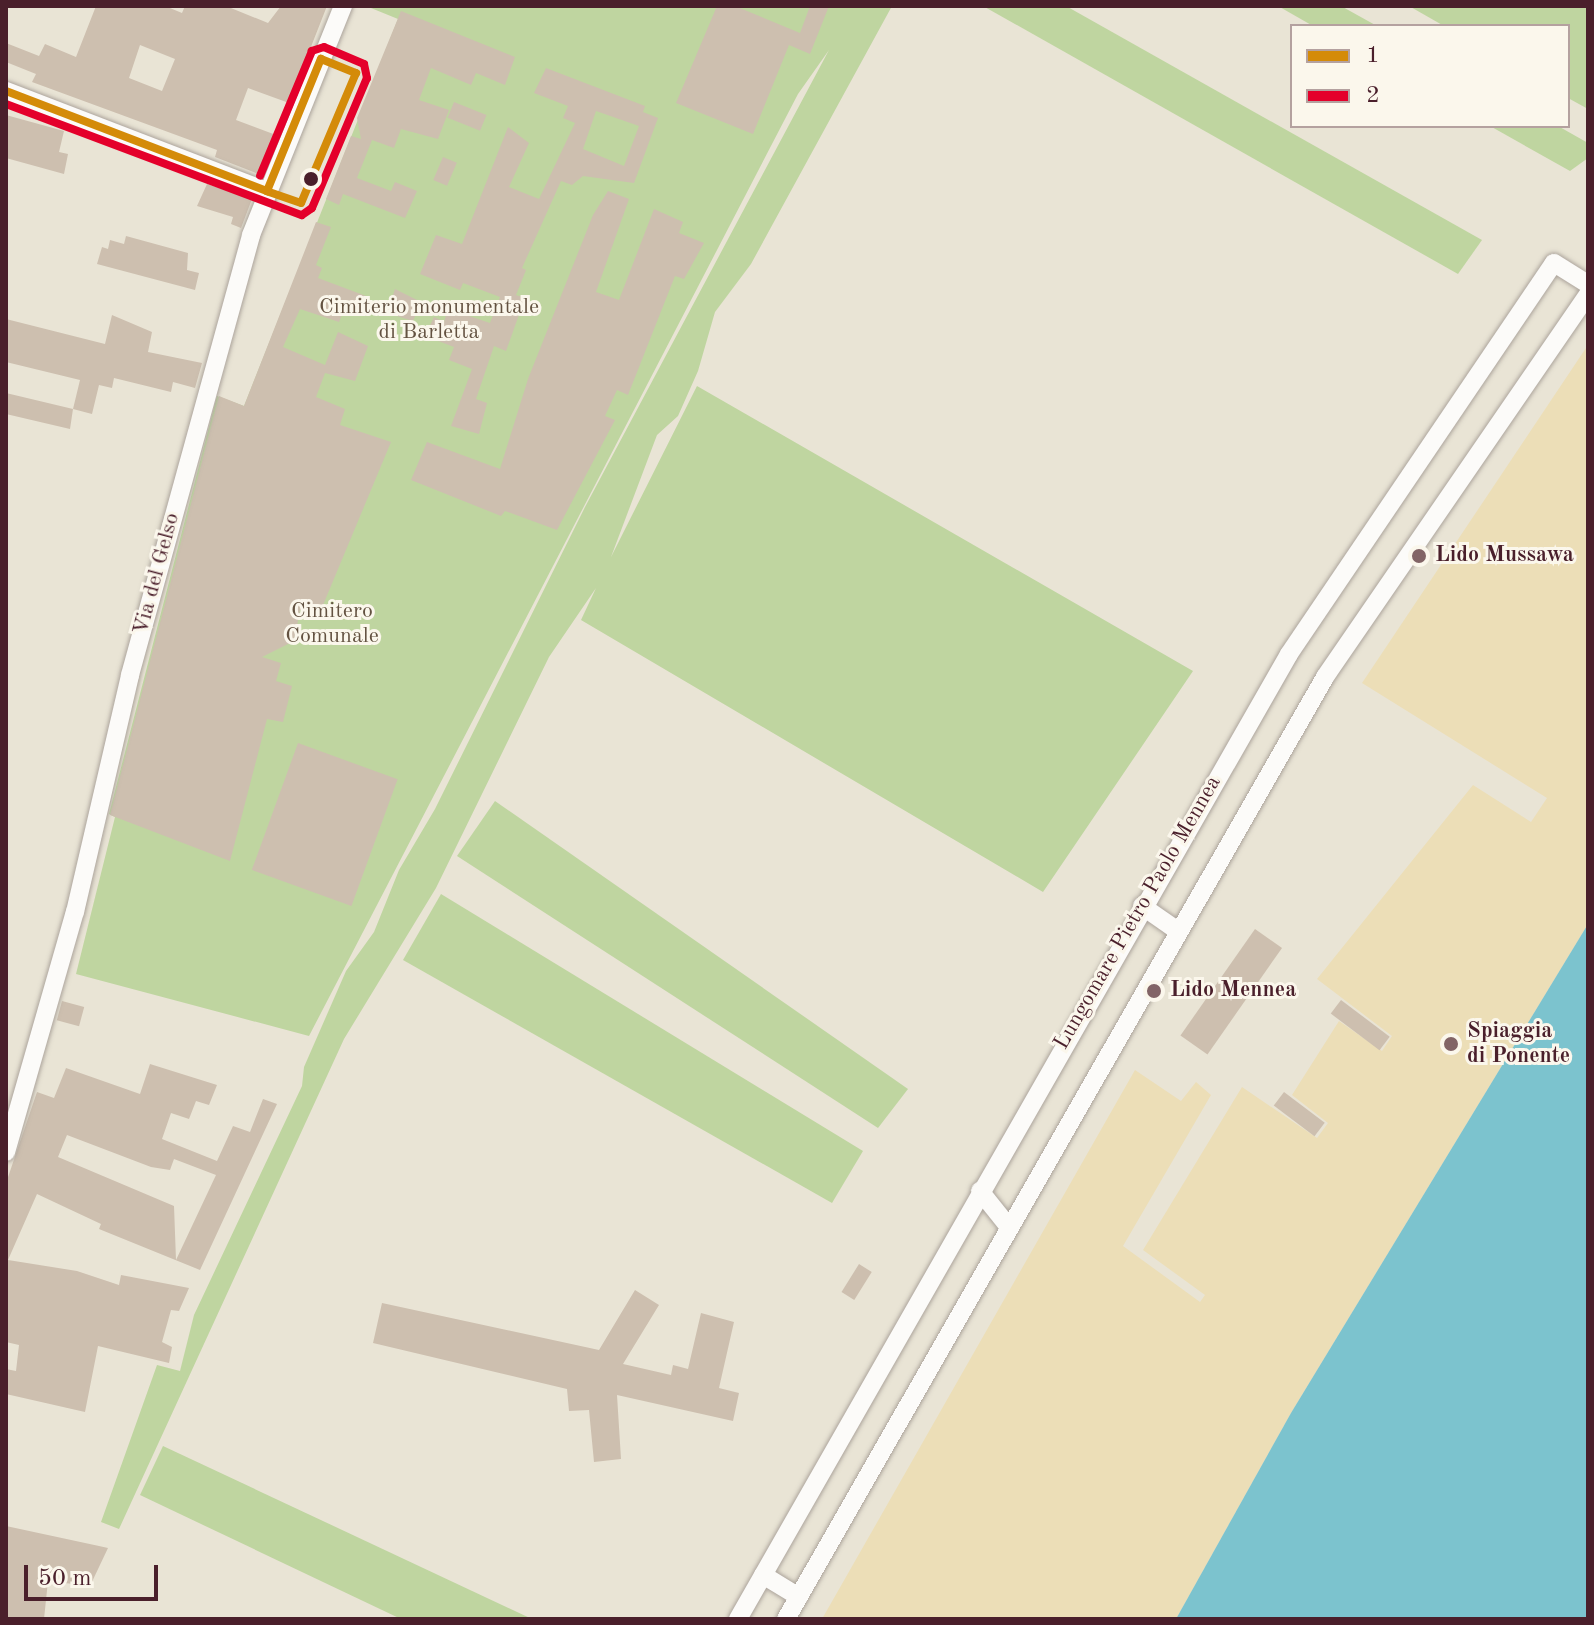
<!DOCTYPE html>
<style>
body{margin:0}
#map{position:relative;width:1594px;height:1625px;overflow:hidden;background:#e9e4d5;font-family:"Old Standard TT",serif}
div>[style]{position:absolute}
.green>*{inset:0;background:#bfd5a0}
.sand>*{inset:0;background:#ecdeb7}
.water>*{inset:0;background:#7cc3ce}
.building>*{inset:0;background:#cdbfaf;transform-origin:0 0}
.roads{filter:drop-shadow(0 0 2px #aca49c) drop-shadow(0 0 2px #aca49c)}
.minor>*{height:18px;margin:-9px;padding:0 9px;transform-origin:9px;border-radius:9px;background:#fcfbf9}
.bus-1>*{height:8px;margin:-4px;padding:0 4px;transform-origin:4px;border-radius:4px;background:#d48b09}
.bus-2>*{height:8px;margin:-4px;padding:0 4px;transform-origin:4px;border-radius:4px;background:#e4002b}
.dots>*{width:22px;height:22px;translate:-50% -50%;box-sizing:border-box;border:4px solid #fbf7ec;border-radius:50%}
span{translate:-50% -50%;white-space:nowrap;text-align:center;line-height:1.15;-webkit-text-stroke:6px #fbf7ec;paint-order:stroke}
.park-label{font-size:22px;color:#635241}
.poi-label{font-size:22px;color:#4a1f2b;font-weight:700}
.left{translate:0 -50%;text-align:left}
.street-label{font-size:22px;color:#4a1f2b}
.frame{position:absolute;inset:0;border:8px solid #4a1f2b;pointer-events:none}
.legend{position:absolute;left:1290px;top:24px;width:280px;height:104px;box-sizing:border-box;background:#fbf7ec;border:2px solid #b4a19f;margin:0;padding:10px 14px;list-style:none;font-size:24px;color:#4a1f2b}
.legend li{display:flex;align-items:center;gap:16px;height:40px}
.legend b{width:40px;border:2px solid #b4a19f}
.scale{position:absolute;left:24px;top:1565px;width:134px;height:36px;box-sizing:border-box;border:4px solid #4a1f2b;border-top:0;padding-left:10px;font-size:24px;line-height:28px;white-space:nowrap;color:#4a1f2b;-webkit-text-stroke:6px #fbf7ec;paint-order:stroke}
</style>
<div id="map">
<div class="green">
<div style="clip-path:polygon(366px 6px,892px 6px,751px 264px,715px 312px,698px 371px,678px 416px,657px 435px,611px 557px,697px 386px,1193px 671px,1043px 892px,581px 620px,596px 588px,549px 657px,436px 888px,344px 1039px,119px 1529px,101px 1522px,157px 1365px,180px 1371px,194px 1315px,302px 1086px,304px 1067px,346px 971px,374px 932px,399px 870px,435px 809px,585px 507px,829px 50px,798px 94px,309px 1036px,76px 974px,115px 817px,109px 814px,217px 396px,244px 406px,398px 19px)"></div>
<div style="clip-path:polygon(983px 6px,1066px 6px,1482px 240px,1458px 274px)"></div>
<div style="clip-path:polygon(1278px 6px,1341px 6px,1377px 26px,1313px 26px)"></div>
<div style="clip-path:polygon(1409px 6px,1588px 6px,1588px 109px,1568px 98px,1568px 26px,1444px 26px)"></div>
<div style="clip-path:polygon(1490px 126px,1558px 126px,1588px 143px,1588px 158px,1570px 171px)"></div>
<div style="clip-path:polygon(495px 801px,908px 1089px,878px 1128px,457px 856px)"></div>
<div style="clip-path:polygon(441px 894px,863px 1151px,832px 1203px,403px 960px)"></div>
<div style="clip-path:polygon(163px 1446px,532px 1619px,401px 1619px,140px 1495px)"></div>
</div>
<div class="sand">
<div style="clip-path:polygon(1588px 345px,1588px 924px,1291px 1413px,1176px 1619px,822px 1619px,1135px 1070px,1181px 1101px,1196px 1082px,1211px 1095px,1123px 1246px,1200px 1302px,1205px 1295px,1143px 1250px,1242px 1087px,1317px 1138px,1328px 1123px,1292px 1095px,1339px 1021px,1382px 1051px,1392px 1036px,1317px 979px,1473px 785px,1531px 822px,1547px 798px,1362px 683px)"></div>
</div>
<div class="water">
<div style="clip-path:polygon(1588px 924px,1588px 1619px,1176px 1619px,1291px 1413px)"></div>
</div>
<div class="building">
<div style="clip-path:polygon(evenodd,96px 6px,165px 6px,182px 13px,185px 6px,226px 6px,268px 23px,281px 6px,327px 6px,289px 103px,248px 88px,236px 120px,276px 135px,261px 175px,215px 157px,217px 150px,32px 82px,36px 74px,6px 62px,6px 43px,39px 56px,45px 44px,76px 57px,96px 6px,140px 45px,175px 59px,162px 91px,129px 78px,140px 45px)"></div>
<div style="clip-path:polygon(717px 6px,735px 6px,800px 33px,810px 6px,829px 6px,810px 54px,789px 45px,753px 134px,676px 103px)"></div>
<div style="clip-path:polygon(401px 11px,515px 57px,505px 85px,476px 73px,471px 85px,431px 68px,419px 100px,449px 110px,438px 139px,401px 129px,394px 148px,372px 140px,357px 178px,391px 191px,395px 182px,417px 191px,405px 218px,343px 194px,339px 205px,326px 199px,351px 136px,361px 139px,357px 118px)"></div>
<div style="clip-path:polygon(evenodd,546px 68px,645px 106px,643px 112px,658px 118px,634px 183px,583px 176px,572px 185px,561px 181px,522px 268px,526px 270px,516px 295px,525px 298px,506px 351px,494px 346px,476px 399px,487px 403px,479px 434px,451px 426px,472px 369px,449px 360px,454px 347px,425px 336px,434px 317px,444px 322px,448px 309px,490px 323px,500px 297px,463px 283px,460px 290px,420px 274px,436px 235px,462px 244px,508px 127px,529px 143px,509px 187px,539px 199px,575px 123px,563px 118px,568px 106px,534px 93px,546px 68px,596px 111px,639px 126px,624px 166px,583px 149px,596px 111px)"></div>
<div style="left:454px;top:102px;width:35px;height:17px;rotate:22deg"></div>
<div style="clip-path:polygon(6px 115px,64px 131px,59px 152px,68px 154px,64px 174px,6px 158px)"></div>
<div style="left:443px;top:157px;width:15px;height:25px;rotate:23deg"></div>
<div style="clip-path:polygon(207px 184px,252px 199px,241px 228px,231px 224px,233px 217px,197px 206px)"></div>
<div style="clip-path:polygon(608px 191px,629px 199px,596px 292px,619px 300px,654px 209px,683px 222px,679px 233px,704px 243px,684px 279px,675px 276px,628px 395px,617px 390px,605px 416px,615px 420px,557px 530px,505px 511px,501px 516px,411px 480px,427px 442px,500px 469px,528px 379px,593px 215px)"></div>
<div style="clip-path:polygon(316px 222px,331px 227px,316px 265px,322px 268px,318px 278px,366px 296px,360px 313px,345px 307px,339px 322px,300px 309px,283px 347px,325px 365px,338px 332px,368px 346px,355px 381px,325px 373px,316px 397px,345px 409px,340px 425px,391px 442px,318px 617px,300px 610px,294px 641px,262px 657px,281px 663px,276px 681px,292px 686px,283px 722px,267px 719px,230px 861px,110px 815px,219px 396px,244px 406px)"></div>
<div style="clip-path:polygon(126px 236px,188px 253px,187px 270px,199px 273px,195px 290px,97px 264px,102px 247px,108px 249px,110px 240px,124px 244px)"></div>
<div style="clip-path:polygon(395px 289px,421px 302px,413px 321px,387px 313px)"></div>
<div style="clip-path:polygon(112px 315px,152px 332px,148px 352px,202px 363px,195px 388px,173px 382px,171px 392px,114px 378px,112px 388px,99px 385px,92px 414px,73px 409px,70px 429px,6px 414px,6px 393px,73px 409px,80px 380px,6px 362px,6px 319px,105px 344px)"></div>
<div style="left:298px;top:743px;width:106px;height:135px;rotate:20deg"></div>
<div style="left:1255px;top:929px;width:33px;height:130px;rotate:35deg"></div>
<div style="left:1341px;top:1000px;width:61px;height:17px;rotate:37deg"></div>
<div style="left:62px;top:1001px;width:23px;height:20px;rotate:15deg"></div>
<div style="clip-path:polygon(evenodd,150px 1064px,217px 1085px,209px 1105px,196px 1101px,189px 1119px,171px 1113px,162px 1139px,217px 1161px,233px 1126px,250px 1132px,263px 1099px,277px 1104px,200px 1270px,99px 1229px,101px 1224px,37px 1194px,8px 1260px,77px 1271px,119px 1285px,121px 1275px,189px 1288px,179px 1311px,171px 1310px,162px 1342px,172px 1347px,169px 1363px,98px 1346px,85px 1412px,6px 1394px,6px 1369px,16px 1371px,19px 1345px,6px 1342px,6px 1183px,37px 1092px,54px 1098px,66px 1068px,140px 1094px,150px 1064px,67px 1135px,151px 1167px,170px 1170px,174px 1159px,216px 1175px,176px 1260px,174px 1206px,58px 1157px,67px 1135px)"></div>
<div style="left:1284px;top:1092px;width:51px;height:17px;rotate:37deg"></div>
<div style="left:859px;top:1264px;width:15px;height:33px;rotate:32deg"></div>
<div style="clip-path:polygon(635px 1290px,659px 1305px,623px 1364px,671px 1375px,673px 1365px,688px 1369px,701px 1313px,734px 1322px,719px 1388px,739px 1393px,733px 1421px,617px 1395px,621px 1459px,594px 1462px,589px 1410px,569px 1411px,567px 1389px,373px 1343px,382px 1303px,599px 1350px)"></div>
<div style="clip-path:polygon(6px 1526px,99px 1546px,108px 1548px,90px 1586px,48px 1581px,44px 1619px,6px 1619px)"></div>
</div>
<div class="roads">
<div class="minor">
<div style="left:6px;top:91px;width:280px;rotate:21deg"></div>
<div style="left:1142px;top:906px;width:44px;rotate:34.8deg"></div>
<div style="left:6px;top:1152px;width:250px;rotate:-74deg"></div>
<div style="left:75px;top:912px;width:243px;rotate:-76.9deg"></div>
<div style="left:130px;top:675px;width:456px;rotate:-74.6deg"></div>
<div style="left:251px;top:235px;width:247px;rotate:-68.1deg"></div>
<div style="left:980px;top:1191px;width:45px;rotate:51.3deg"></div>
<div style="left:763px;top:1575px;width:42px;rotate:31.4deg"></div>
<div style="left:738px;top:1619px;width:1111px;rotate:-60.27deg"></div>
<div style="left:1289px;top:654px;width:472px;rotate:-55.9deg"></div>
<div style="left:1554px;top:263px;width:40px;rotate:32deg"></div>
<div style="left:786px;top:1619px;width:1085px;rotate:-60.22deg"></div>
<div style="left:1325px;top:677px;width:465px;rotate:-55.5deg"></div>
</div>
</div>
<div class="bus-1">
<div style="left:321px;top:59px;width:38px;rotate:22deg"></div>
<div style="left:356px;top:73px;width:141px;rotate:112.9deg"></div>
<div style="left:301px;top:203px;width:36px;rotate:-161deg"></div>
<div style="left:267px;top:191px;width:143px;rotate:-67.8deg"></div>
<div style="left:6px;top:91px;width:280px;rotate:21deg"></div>
</div>
<div class="bus-2">
<div style="left:6px;top:104px;width:316px;rotate:20.6deg"></div>
<div style="left:302px;top:215px;width:12px;rotate:-35deg"></div>
<div style="left:312px;top:208px;width:141px;rotate:-67.1deg"></div>
<div style="left:367px;top:78px;width:14px;rotate:-102deg"></div>
<div style="left:364px;top:64px;width:43px;rotate:-157deg"></div>
<div style="left:324px;top:47px;width:13px;rotate:162deg"></div>
<div style="left:312px;top:51px;width:135px;rotate:112.6deg"></div>
</div>
<div class="dots">
<div style="left:311px;top:179px;background:#4a1f2b"></div>
<div style="left:1419px;top:556px;background:#826466"></div>
<div style="left:1154px;top:991px;background:#826466"></div>
<div style="left:1451px;top:1044px;background:#826466"></div>
</div>
<div class="park-label">
<span style="left:429px;top:320px">Cimiterio monumentale<br>di Barletta</span>
<span style="left:332px;top:624px">Cimitero<br>Comunale</span>
</div>
<div class="poi-label">
<span class="left" style="left:1435px;top:556px">Lido Mussawa</span>
<span class="left" style="left:1170px;top:991px">Lido Mennea</span>
<span class="left" style="left:1467px;top:1044px">Spiaggia<br>di Ponente</span>
</div>
<div class="street-label">
<span style="left:157px;top:574px;rotate:-75deg">Via del Gelso</span>
<span style="left:1138px;top:913px;rotate:-60deg">Lungomare Pietro Paolo Mennea</span>
</div>
<div class="frame"></div>
<ul class="legend">
<li><b style="height:10px;background:#d48b09"></b>1</li>
<li><b style="height:10px;background:#e4002b"></b>2</li>
</ul>
<div class="scale">50 m</div>
</div>
